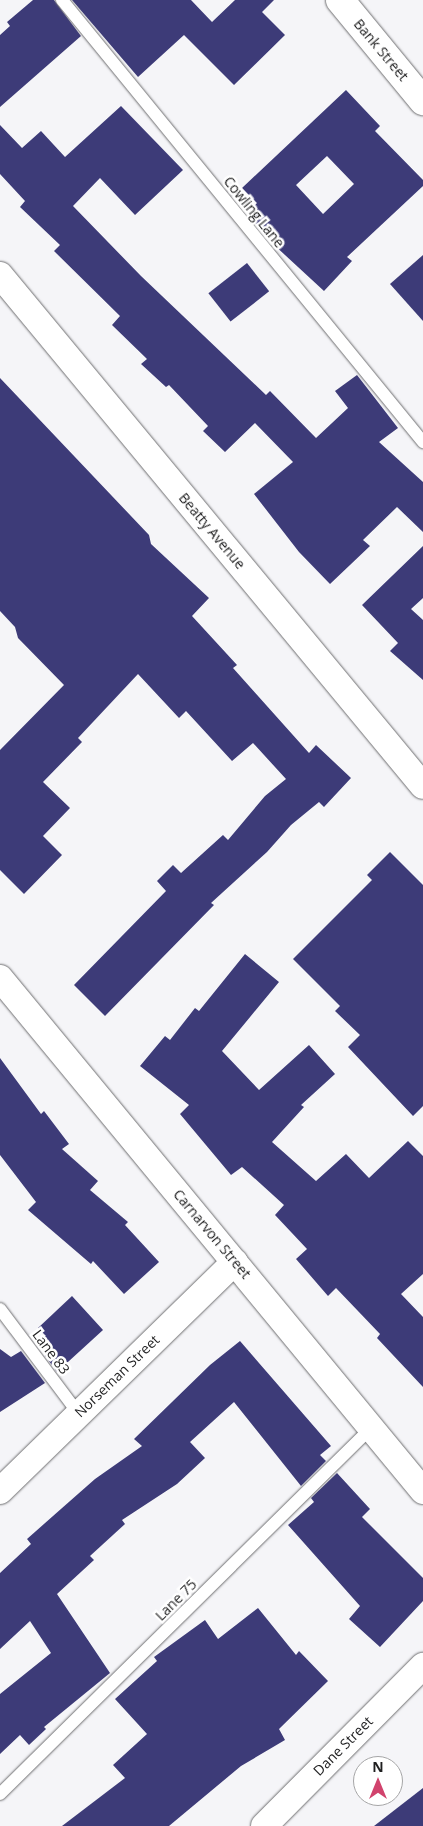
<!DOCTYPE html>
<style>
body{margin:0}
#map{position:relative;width:423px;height:1826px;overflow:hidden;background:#f5f5f8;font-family:"Open Sans",sans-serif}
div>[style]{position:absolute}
.building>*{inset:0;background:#3d3b78;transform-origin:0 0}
.roads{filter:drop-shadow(0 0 1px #6e6e70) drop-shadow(0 0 1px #6e6e70)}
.service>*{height:12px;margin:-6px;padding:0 6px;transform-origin:6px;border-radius:6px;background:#fff}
.minor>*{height:26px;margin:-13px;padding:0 13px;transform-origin:13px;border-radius:13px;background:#fff}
.tertiary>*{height:28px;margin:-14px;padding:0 14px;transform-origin:14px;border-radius:14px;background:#fff}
span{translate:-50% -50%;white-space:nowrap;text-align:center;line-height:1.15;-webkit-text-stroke:5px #fff;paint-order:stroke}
.street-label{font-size:14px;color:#1f1f20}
.north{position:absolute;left:353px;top:1756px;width:50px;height:50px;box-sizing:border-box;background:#fff;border:1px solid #a5a5a6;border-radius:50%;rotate:0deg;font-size:14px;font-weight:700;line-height:20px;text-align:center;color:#1f1f20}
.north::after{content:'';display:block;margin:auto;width:18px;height:22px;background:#d1436d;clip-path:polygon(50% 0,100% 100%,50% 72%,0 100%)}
</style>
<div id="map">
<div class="building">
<div style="clip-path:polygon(33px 0,54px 0,81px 36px,0 107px,0 35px,10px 26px,7px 22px)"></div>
<div style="clip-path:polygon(72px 0,191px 0,212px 22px,235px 0,274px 0,262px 12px,285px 35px,234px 85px,184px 35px,138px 77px)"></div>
<div style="clip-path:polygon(evenodd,346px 90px,380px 126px,375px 131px,423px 180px,423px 186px,347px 257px,352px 261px,324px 291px,272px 243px,247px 213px,257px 203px,242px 188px,346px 90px,327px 156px,354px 184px,323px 214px,296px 185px,327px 156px)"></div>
<div style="clip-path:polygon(121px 106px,183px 170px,135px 215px,100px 178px,73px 206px,141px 276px,266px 395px,270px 391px,316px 438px,348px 408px,335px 391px,357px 375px,398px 428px,379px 442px,423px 482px,423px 532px,397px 507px,363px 540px,370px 546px,330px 584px,299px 552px,254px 494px,293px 462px,255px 423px,225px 452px,203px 431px,208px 426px,169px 385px,166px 387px,141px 364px,147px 359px,112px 325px,120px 316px,54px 251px,60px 245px,20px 207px,25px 201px,0 174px,0 125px,22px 148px,41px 131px,65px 157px)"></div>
<div style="clip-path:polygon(423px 255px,423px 321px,390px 284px)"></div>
<div style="left:247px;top:263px;width:36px;height:49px;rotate:52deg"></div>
<div style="clip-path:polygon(0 378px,149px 535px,151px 544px,209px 598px,192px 616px,237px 665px,233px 668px,309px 753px,316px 745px,351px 778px,324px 807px,319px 802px,291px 825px,267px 852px,211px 903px,214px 905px,105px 1016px,74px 985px,166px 891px,157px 881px,173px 865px,181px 873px,223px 835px,228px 840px,265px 796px,286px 779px,253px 743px,232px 761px,186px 711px,179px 718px,138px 674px,78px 738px,82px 742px,43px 782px,70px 808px,43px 836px,62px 855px,24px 894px,0 870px,0 750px,64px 685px,18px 638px,15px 627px,0 611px)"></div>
<div style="clip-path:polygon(423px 546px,423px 598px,411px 609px,423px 620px,423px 680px,390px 651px,398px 643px,362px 605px)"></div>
<div style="clip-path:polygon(390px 852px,423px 885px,423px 1106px,413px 1116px,348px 1047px,360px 1035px,335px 1011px,340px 1006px,293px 959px,372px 880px,367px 875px)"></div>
<div style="clip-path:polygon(245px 954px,279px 982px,222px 1051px,259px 1090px,309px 1045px,335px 1074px,301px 1105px,304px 1107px,272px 1142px,316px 1181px,346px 1154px,369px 1178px,408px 1141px,423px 1156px,423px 1274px,401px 1294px,423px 1317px,423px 1387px,377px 1338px,380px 1334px,336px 1288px,328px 1296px,296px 1259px,307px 1249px,275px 1215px,284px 1205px,242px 1167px,231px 1175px,180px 1114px,189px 1105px,140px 1066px,165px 1036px,170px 1040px,195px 1008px,199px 1011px)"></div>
<div style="clip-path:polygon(0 1058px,41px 1114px,44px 1111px,69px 1144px,62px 1149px,98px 1181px,90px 1190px,128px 1222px,125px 1225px,159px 1262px,124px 1294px,93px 1261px,91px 1264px,28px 1210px,36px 1202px,0 1155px)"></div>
<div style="clip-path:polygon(72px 1296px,103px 1330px,57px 1372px,35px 1342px,46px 1336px,38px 1328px)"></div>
<div style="clip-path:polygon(240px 1341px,331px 1446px,320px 1455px,326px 1461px,301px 1486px,234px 1402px,190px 1442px,205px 1458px,177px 1484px,122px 1520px,125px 1524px,90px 1556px,94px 1560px,57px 1594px,110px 1673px,44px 1727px,46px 1729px,29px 1745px,20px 1735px,0 1754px,0 1694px,51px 1653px,30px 1621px,0 1649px,0 1573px,31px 1544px,27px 1539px,53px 1516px,95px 1479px,142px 1446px,134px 1439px,210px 1365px)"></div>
<div style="clip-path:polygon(0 1349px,11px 1357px,21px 1351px,45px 1383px,0 1412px)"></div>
<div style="clip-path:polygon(337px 1473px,370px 1509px,362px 1517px,423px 1578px,423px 1601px,380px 1647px,349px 1619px,360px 1606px,288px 1525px,314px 1502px,311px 1498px)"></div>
<div style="clip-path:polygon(258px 1608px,296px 1655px,299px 1651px,328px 1681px,279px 1729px,285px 1740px,241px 1766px,169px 1826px,62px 1826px,125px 1778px,113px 1765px,147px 1734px,115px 1699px,157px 1661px,154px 1657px,205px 1620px,218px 1639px)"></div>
<div style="clip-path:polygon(423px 1788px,423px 1826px,374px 1826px)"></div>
</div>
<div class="roads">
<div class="service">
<div style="left:62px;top:0;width:571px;rotate:50.76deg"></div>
<div style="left:0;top:1309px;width:130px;rotate:53.1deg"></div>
<div style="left:0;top:1794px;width:523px;rotate:-44.61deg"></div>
</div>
<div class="minor">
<div style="left:0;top:275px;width:663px;rotate:50.38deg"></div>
<div style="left:0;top:978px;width:665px;rotate:50.49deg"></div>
<div style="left:0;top:1491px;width:328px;rotate:-44.3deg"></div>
<div style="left:264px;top:1826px;width:226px;rotate:-45.2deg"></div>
</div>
<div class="tertiary">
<div style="left:340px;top:0;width:131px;rotate:50.6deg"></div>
</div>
</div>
<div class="street-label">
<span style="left:381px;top:50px;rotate:50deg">Bank Street</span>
<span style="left:254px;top:212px;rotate:51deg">Cowling Lane</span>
<span style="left:212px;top:531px;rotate:50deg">Beatty Avenue</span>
<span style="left:212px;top:1234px;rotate:50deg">Carnarvon Street</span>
<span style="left:51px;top:1352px;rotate:53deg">Lane 83</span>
<span style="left:117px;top:1376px;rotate:-44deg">Norseman Street</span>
<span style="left:176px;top:1600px;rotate:-45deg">Lane 75</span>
<span style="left:343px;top:1746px;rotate:-45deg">Dane Street</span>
</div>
<div class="north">N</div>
</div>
